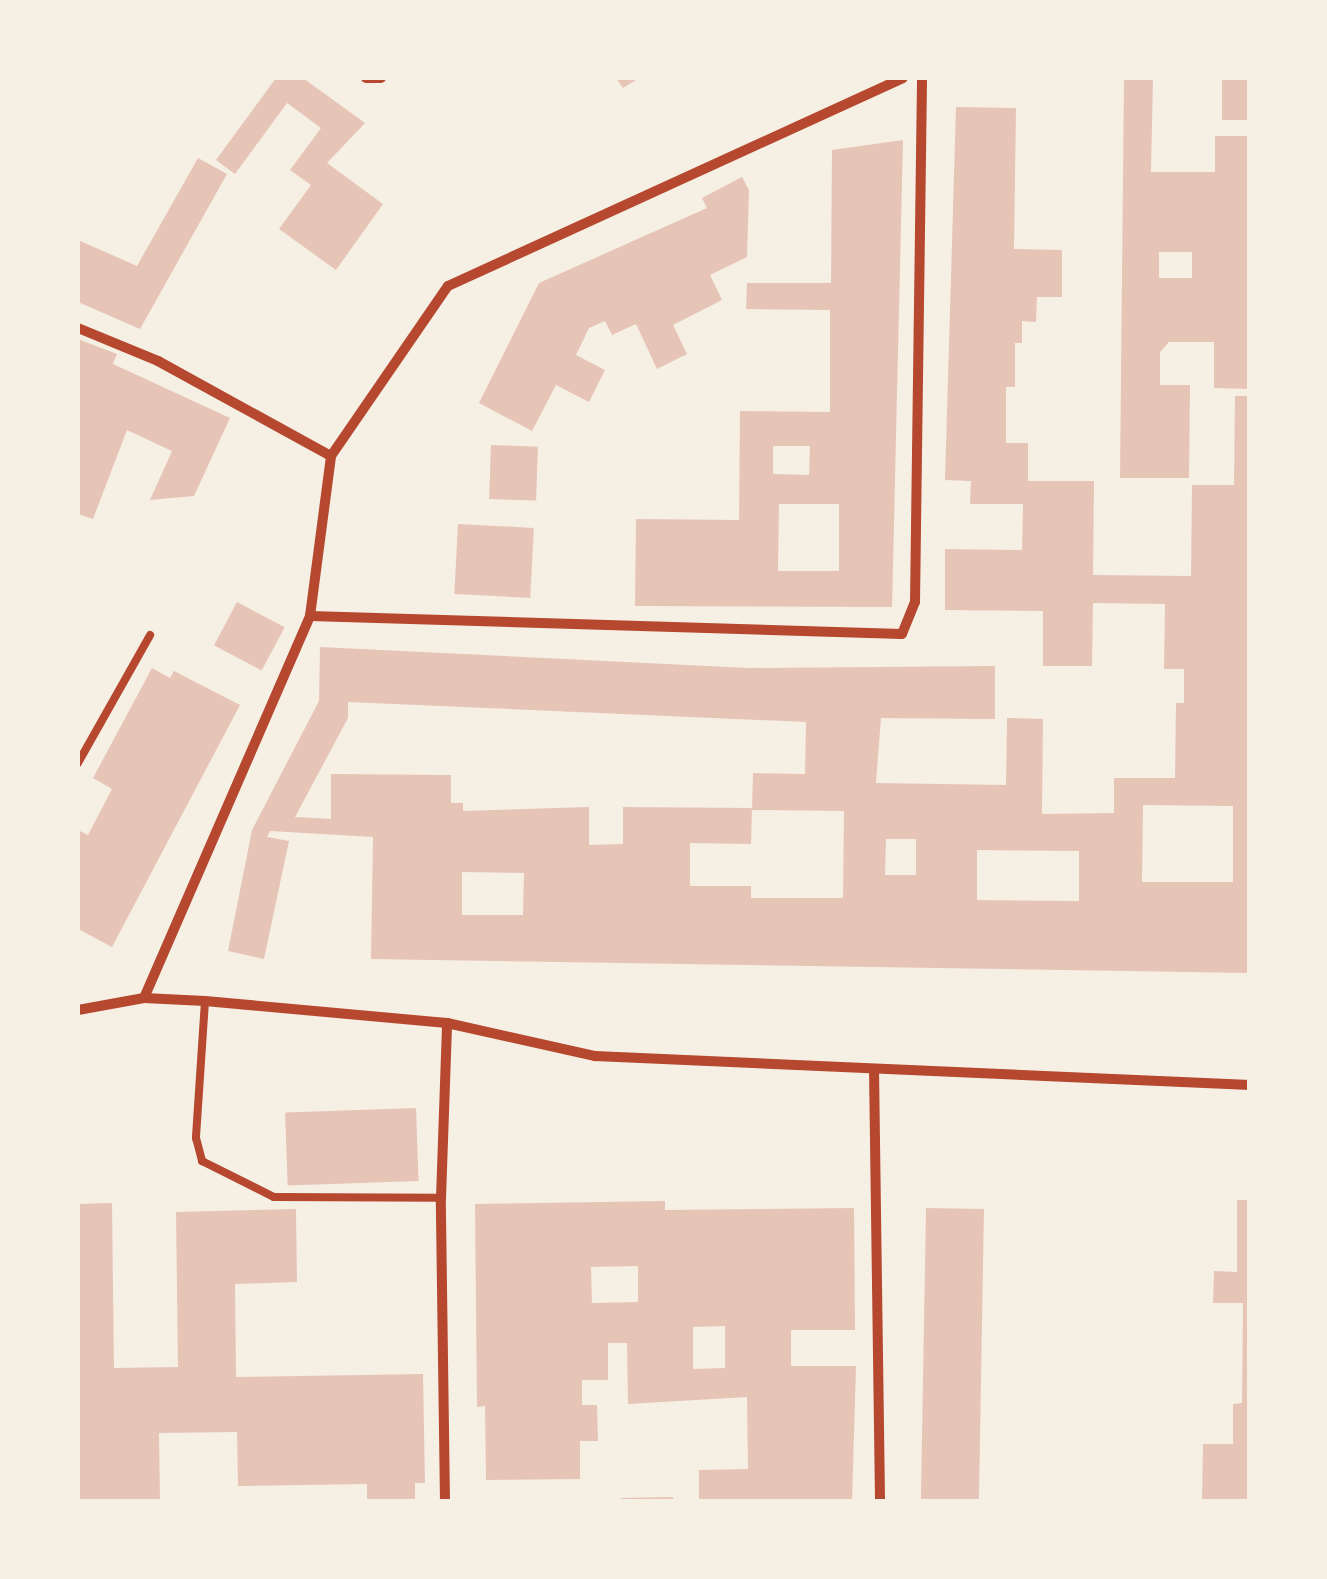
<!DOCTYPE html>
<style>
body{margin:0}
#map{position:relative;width:1327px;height:1579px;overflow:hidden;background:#f6efe4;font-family:"Nunito Sans",sans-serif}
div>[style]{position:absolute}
.building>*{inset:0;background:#e6c5b7;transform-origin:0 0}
.service>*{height:8px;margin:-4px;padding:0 4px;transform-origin:4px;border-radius:4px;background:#b5482f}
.minor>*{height:10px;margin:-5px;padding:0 5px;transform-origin:5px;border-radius:5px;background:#b5482f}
span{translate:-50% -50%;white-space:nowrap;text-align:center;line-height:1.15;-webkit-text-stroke:8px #f6efe4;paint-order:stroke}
.frame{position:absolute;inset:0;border:80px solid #f6efe4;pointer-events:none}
</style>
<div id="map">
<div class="building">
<div style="clip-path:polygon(276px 78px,303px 78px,365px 123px,327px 163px,383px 204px,336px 270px,279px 229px,311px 185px,290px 170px,321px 128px,287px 103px,235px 174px,216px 160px)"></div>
<div style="clip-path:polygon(616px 78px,639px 78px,623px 88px)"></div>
<div style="clip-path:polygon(evenodd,1124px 78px,1153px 78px,1151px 172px,1215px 172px,1215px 136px,1250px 136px,1250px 389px,1214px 388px,1214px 342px,1169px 342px,1160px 352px,1160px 385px,1190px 385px,1189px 478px,1120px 478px,1124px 78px,1159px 252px,1192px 252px,1192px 278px,1159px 278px,1159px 252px)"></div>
<div style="left:1222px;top:78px;width:28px;height:42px"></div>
<div style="clip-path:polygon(evenodd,956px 107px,1016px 108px,1014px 249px,1062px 250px,1062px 297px,1037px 297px,1036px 322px,1022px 321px,1022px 343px,1015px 343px,1015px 387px,1006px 387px,1006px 443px,1028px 443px,1028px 481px,1094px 481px,1093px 575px,1191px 576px,1192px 485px,1234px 485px,1235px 396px,1250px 396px,1250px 973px,371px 959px,373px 837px,270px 831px,267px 837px,289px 841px,264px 959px,228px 951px,252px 830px,319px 701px,320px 647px,748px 668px,995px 666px,995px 719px,881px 718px,876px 783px,1006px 785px,1007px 718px,1043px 719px,1042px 814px,1114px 813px,1114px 778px,1175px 778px,1176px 703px,1184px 703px,1184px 669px,1164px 669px,1165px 604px,1093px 603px,1092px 666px,1043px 666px,1043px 611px,945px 610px,945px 549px,1022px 550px,1023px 504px,970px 504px,971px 481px,945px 480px,956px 107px,348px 702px,806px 722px,805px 774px,753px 773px,752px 810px,844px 811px,843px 898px,751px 898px,751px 886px,690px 886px,690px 843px,751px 844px,752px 808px,623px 807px,623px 844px,589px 845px,589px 807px,463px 811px,463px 803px,451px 803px,451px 775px,331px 774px,331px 819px,295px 817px,348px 718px,348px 702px,956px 107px,1143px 805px,1233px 806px,1233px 882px,1142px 882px,1143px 805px,956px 107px,886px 839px,916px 839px,916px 875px,885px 875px,886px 839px,956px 107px,977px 850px,1079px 851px,1079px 901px,977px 900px,977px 850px,956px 107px,462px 872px,524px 873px,523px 915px,462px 915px,462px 872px)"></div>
<div style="clip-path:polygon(evenodd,903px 140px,892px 607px,635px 606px,636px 519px,739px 520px,740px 411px,830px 412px,830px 310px,746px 309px,747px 283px,831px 283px,832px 150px,903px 140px,773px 446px,810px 446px,809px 475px,773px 474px,773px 446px,903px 140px,779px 504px,839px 504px,839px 571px,778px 571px,779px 504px)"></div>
<div style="clip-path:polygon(198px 158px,227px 174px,140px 329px,78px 302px,78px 240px,137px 266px)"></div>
<div style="clip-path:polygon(742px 177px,749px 190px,747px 257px,710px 275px,722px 300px,673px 325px,687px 354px,657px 369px,636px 324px,612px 335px,605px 321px,589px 328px,576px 355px,605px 370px,589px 402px,556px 385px,532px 431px,479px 403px,539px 283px,707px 208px,702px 198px)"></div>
<div style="clip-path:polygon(78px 339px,117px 354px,113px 364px,230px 418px,194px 496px,150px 500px,172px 451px,127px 430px,93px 519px,78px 514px)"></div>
<div style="left:491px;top:445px;width:47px;height:54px;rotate:2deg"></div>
<div style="left:458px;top:524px;width:76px;height:70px;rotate:3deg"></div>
<div style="left:237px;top:602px;width:54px;height:49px;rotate:28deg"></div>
<div style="clip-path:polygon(152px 668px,170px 678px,174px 671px,240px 705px,112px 947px,78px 929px,78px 830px,88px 835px,112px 789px,93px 778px)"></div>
<div style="left:416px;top:1108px;width:73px;height:131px;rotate:88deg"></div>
<div style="clip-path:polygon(1237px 1200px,1250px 1200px,1250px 1502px,1202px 1502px,1203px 1444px,1233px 1444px,1233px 1404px,1242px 1403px,1243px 1303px,1213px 1303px,1214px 1271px,1237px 1272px)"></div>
<div style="clip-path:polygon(evenodd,665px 1201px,665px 1210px,854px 1208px,855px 1330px,791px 1330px,791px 1366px,856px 1366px,852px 1502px,699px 1502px,699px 1470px,748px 1469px,747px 1397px,628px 1404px,627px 1343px,608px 1343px,608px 1380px,582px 1380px,582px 1405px,597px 1405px,598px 1441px,580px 1441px,580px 1479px,486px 1480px,485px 1406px,477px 1407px,475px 1204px,665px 1201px,638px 1266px,638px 1302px,592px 1303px,591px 1267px,638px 1266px,665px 1201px,725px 1326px,725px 1368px,693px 1369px,693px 1327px,725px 1326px)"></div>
<div style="clip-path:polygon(112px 1203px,114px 1368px,178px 1367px,176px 1212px,296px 1209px,297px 1282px,235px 1284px,236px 1377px,423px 1374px,425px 1483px,415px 1483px,415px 1502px,367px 1502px,367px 1484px,238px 1486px,237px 1432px,159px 1433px,160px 1502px,78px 1502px,78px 1204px)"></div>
<div style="left:926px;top:1208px;width:58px;height:294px;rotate:1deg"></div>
<div style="clip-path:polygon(673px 1497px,673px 1502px,621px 1502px,621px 1498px)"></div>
</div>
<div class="service">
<div style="left:78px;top:763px;width:147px;rotate:-60.6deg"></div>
<div style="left:205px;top:1001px;width:137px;rotate:93.8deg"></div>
<div style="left:196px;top:1138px;width:24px;rotate:75deg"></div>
<div style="left:202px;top:1161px;width:80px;rotate:26.6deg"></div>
<div style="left:274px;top:1197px;width:167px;rotate:0.3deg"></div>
</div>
<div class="minor">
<div style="left:366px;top:78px;width:15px"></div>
<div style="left:78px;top:328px;width:87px;rotate:22.4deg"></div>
<div style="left:158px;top:361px;width:197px;rotate:28.8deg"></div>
<div style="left:310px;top:616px;width:592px;rotate:1.74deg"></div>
<div style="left:902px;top:634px;width:35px;rotate:-68deg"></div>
<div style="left:915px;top:602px;width:524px;rotate:-89.23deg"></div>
<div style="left:144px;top:998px;width:417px;rotate:-66.5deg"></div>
<div style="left:310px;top:616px;width:161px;rotate:-82.5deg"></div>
<div style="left:331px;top:456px;width:206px;rotate:-55.5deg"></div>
<div style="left:448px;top:286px;width:500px;rotate:-24.57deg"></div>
<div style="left:78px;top:1010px;width:67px;rotate:-10.3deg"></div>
<div style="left:144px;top:998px;width:61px;rotate:2.8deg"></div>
<div style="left:205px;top:1001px;width:243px;rotate:5.2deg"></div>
<div style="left:447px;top:1023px;width:152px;rotate:12.6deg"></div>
<div style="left:595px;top:1056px;width:656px;rotate:2.54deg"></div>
<div style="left:874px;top:1069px;width:433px;rotate:89.2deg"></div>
<div style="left:445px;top:1502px;width:304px;rotate:-90.8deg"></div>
<div style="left:441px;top:1198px;width:175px;rotate:-88deg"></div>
</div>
<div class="frame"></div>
</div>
